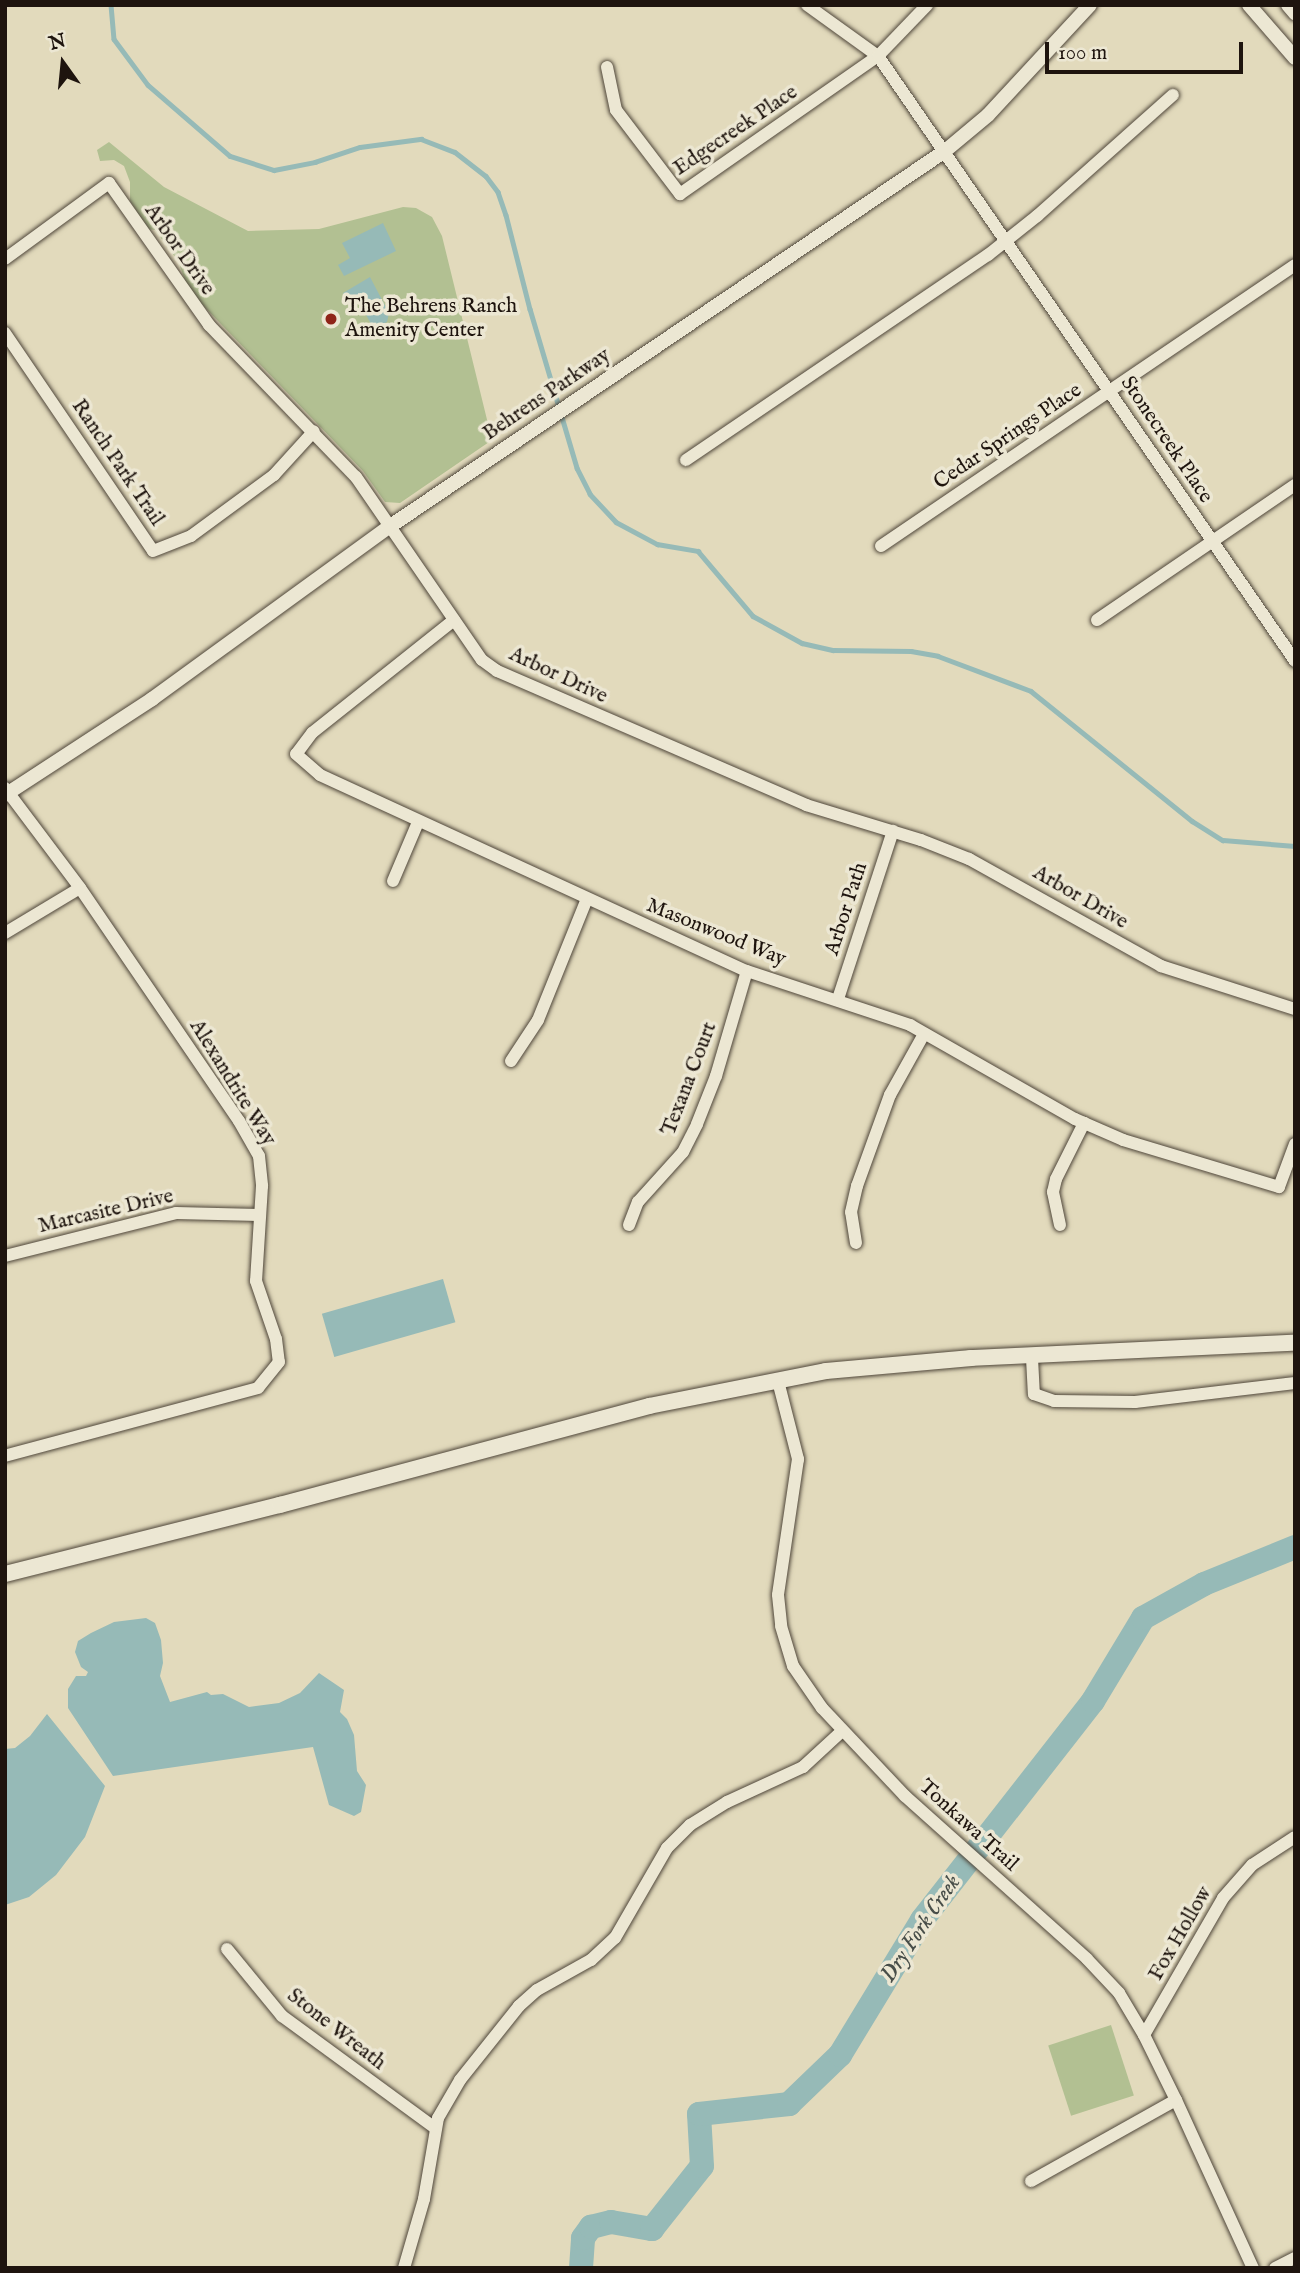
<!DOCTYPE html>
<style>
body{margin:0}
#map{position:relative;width:1300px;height:2273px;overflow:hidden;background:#e2dabc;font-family:"IM FELL English",serif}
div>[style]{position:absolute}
.green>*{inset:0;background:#b2c092;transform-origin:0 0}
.water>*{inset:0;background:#96bab7;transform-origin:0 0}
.stream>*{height:4.5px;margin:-2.25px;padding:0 2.25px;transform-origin:2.25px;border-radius:2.25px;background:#96bab7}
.river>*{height:24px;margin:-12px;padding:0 12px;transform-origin:12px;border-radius:12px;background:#96bab7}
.roads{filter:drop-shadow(0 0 2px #4f463a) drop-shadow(0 0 2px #4f463a)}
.minor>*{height:12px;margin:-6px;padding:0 6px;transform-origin:6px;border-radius:6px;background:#ece7d3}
.tertiary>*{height:14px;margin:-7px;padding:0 7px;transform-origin:7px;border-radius:7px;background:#ece7d3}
.secondary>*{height:16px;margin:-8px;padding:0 8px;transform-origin:8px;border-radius:8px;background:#ece7d3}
.dots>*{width:19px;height:19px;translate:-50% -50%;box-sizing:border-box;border:4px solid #ece7d3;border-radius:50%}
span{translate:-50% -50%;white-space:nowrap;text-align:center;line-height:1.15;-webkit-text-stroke:7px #ece7d3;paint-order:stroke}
.street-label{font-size:21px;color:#1e140e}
.poi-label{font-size:21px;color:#1e140e}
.left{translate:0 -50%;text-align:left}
.water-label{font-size:23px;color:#484e49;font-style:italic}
.frame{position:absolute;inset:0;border:7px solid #1e140e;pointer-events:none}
.north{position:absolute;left:28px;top:28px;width:70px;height:70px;-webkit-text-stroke:5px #ece7d3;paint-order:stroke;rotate:345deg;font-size:19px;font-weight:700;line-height:28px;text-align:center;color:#1e140e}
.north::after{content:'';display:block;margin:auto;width:24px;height:32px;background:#1e140e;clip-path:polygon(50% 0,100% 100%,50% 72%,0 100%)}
.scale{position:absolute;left:1045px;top:42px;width:198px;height:32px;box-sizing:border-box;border:4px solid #1e140e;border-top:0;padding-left:9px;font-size:21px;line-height:24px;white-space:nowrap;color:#1e140e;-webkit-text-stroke:5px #ece7d3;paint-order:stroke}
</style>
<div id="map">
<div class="green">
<div style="clip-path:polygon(109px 142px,164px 187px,248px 231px,319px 229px,403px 207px,416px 208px,432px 217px,442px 236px,492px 440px,400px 503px,385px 502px,363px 471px,189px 291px,178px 261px,155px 230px,148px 229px,130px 201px,130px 182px,124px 166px,114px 160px,100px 161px,97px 150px)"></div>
<div style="left:1111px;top:2025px;width:74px;height:66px;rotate:72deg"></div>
</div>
<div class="water">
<div style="clip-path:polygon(383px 223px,396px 251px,344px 276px,338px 265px,350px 258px,342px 243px)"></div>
<div style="clip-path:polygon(370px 277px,389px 313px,387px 322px,378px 326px,371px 324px,365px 313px,366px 304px,362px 299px,350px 305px,343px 293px)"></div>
<div style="left:443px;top:1279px;width:45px;height:126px;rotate:74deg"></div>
<div style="clip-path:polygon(146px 1618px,155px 1623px,161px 1640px,163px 1663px,160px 1676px,170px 1702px,207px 1692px,211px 1695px,223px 1694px,249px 1707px,279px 1703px,300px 1693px,319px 1673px,344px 1690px,340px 1712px,347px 1719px,354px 1735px,357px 1771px,366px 1785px,361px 1812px,354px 1816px,329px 1805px,313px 1747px,113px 1776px,68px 1708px,68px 1689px,76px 1676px,86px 1676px,88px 1672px,81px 1667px,75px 1652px,78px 1641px,91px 1633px,114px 1622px)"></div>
<div style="clip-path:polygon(47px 1714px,105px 1786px,85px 1837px,56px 1875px,29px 1897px,5px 1905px,5px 1749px,15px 1748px,30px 1736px)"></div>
</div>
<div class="stream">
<div style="left:111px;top:5px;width:34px;rotate:85deg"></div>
<div style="left:114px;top:39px;width:57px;rotate:53.5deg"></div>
<div style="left:148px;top:85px;width:108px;rotate:40.9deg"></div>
<div style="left:230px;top:156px;width:46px;rotate:17.7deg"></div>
<div style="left:274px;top:170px;width:42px;rotate:-11deg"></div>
<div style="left:315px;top:162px;width:47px;rotate:-18.4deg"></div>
<div style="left:360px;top:147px;width:62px;rotate:-7.5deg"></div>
<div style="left:421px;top:139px;width:36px;rotate:21deg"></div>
<div style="left:455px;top:152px;width:39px;rotate:38deg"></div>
<div style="left:486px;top:176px;width:20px;rotate:53deg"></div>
<div style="left:498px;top:192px;width:24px;rotate:71deg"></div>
<div style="left:506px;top:215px;width:97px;rotate:75.7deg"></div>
<div style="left:530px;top:309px;width:166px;rotate:73.5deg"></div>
<div style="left:577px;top:468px;width:29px;rotate:63deg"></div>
<div style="left:590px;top:494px;width:38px;rotate:47deg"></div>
<div style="left:616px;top:522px;width:47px;rotate:28.2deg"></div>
<div style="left:657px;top:544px;width:42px;rotate:9.7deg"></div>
<div style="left:698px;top:551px;width:85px;rotate:49.8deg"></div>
<div style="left:753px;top:616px;width:56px;rotate:28.9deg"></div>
<div style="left:802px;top:643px;width:32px;rotate:13deg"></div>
<div style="left:833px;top:650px;width:78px;rotate:0.7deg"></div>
<div style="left:911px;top:651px;width:27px;rotate:10deg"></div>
<div style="left:938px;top:656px;width:99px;rotate:20.6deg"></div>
<div style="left:1031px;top:691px;width:207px;rotate:38.9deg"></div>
<div style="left:1192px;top:821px;width:36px;rotate:32deg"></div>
<div style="left:1223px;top:840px;width:72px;rotate:4.8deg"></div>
</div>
<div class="river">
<div style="left:581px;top:2268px;width:30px;rotate:-86deg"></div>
<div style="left:583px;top:2238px;width:14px;rotate:-54deg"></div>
<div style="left:591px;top:2227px;width:21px;rotate:-14deg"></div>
<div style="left:611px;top:2222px;width:42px;rotate:9.7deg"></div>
<div style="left:652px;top:2229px;width:80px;rotate:-51.6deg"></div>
<div style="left:702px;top:2166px;width:52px;rotate:-93.3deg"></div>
<div style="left:699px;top:2114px;width:91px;rotate:-6.3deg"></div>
<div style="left:789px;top:2104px;width:71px;rotate:-43.9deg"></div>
<div style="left:840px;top:2055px;width:158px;rotate:-58.7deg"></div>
<div style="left:922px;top:1920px;width:278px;rotate:-52deg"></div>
<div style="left:1093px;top:1701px;width:97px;rotate:-58.9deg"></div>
<div style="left:1143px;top:1618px;width:70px;rotate:-29.1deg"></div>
<div style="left:1204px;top:1584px;width:98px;rotate:-22.1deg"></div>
</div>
<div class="roads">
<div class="minor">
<div style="left:807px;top:5px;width:87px;rotate:35.7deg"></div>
<div style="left:878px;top:56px;width:735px;rotate:55.42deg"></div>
<div style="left:607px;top:67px;width:44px;rotate:78.2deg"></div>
<div style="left:616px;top:110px;width:106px;rotate:52.7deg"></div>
<div style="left:680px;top:194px;width:241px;rotate:-34.9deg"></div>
<div style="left:878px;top:56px;width:71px;rotate:-46.1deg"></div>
<div style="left:5px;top:259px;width:129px;rotate:-36.2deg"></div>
<div style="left:109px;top:183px;width:174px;rotate:54.8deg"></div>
<div style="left:209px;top:325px;width:211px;rotate:46deg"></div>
<div style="left:356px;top:477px;width:222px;rotate:55.5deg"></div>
<div style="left:482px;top:660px;width:19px;rotate:36deg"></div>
<div style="left:497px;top:671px;width:337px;rotate:23.4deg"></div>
<div style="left:806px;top:805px;width:120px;rotate:16.9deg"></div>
<div style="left:921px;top:840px;width:52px;rotate:21.6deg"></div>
<div style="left:969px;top:859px;width:220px;rotate:29.1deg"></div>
<div style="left:1161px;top:966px;width:141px;rotate:17.8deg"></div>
<div style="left:5px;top:333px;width:263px;rotate:55.8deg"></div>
<div style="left:153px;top:551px;width:41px;rotate:-21.5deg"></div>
<div style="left:191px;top:536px;width:103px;rotate:-36.3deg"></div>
<div style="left:274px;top:475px;width:59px;rotate:-47.7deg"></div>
<div style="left:686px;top:460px;width:365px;rotate:-34.2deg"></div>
<div style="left:988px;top:255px;width:63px;rotate:-38.5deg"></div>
<div style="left:1037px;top:216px;width:182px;rotate:-41.7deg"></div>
<div style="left:881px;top:546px;width:500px;rotate:-34.17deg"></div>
<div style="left:454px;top:620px;width:181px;rotate:141.5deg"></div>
<div style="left:312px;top:733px;width:26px;rotate:127deg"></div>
<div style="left:296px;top:754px;width:32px;rotate:41deg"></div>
<div style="left:320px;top:775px;width:470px;rotate:24.7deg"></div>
<div style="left:747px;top:971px;width:172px;rotate:18.3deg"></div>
<div style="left:910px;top:1025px;width:190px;rotate:29.7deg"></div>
<div style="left:1075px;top:1119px;width:52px;rotate:23.6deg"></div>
<div style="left:1123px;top:1140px;width:163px;rotate:16.8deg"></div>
<div style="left:1279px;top:1187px;width:46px;rotate:-69.6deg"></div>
<div style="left:1097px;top:620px;width:240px;rotate:-34.3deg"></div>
<div style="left:5px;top:788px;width:125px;rotate:53.1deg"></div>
<div style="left:80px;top:888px;width:282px;rotate:55.7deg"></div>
<div style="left:239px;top:1121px;width:40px;rotate:60.3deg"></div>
<div style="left:259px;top:1156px;width:30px;rotate:84deg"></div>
<div style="left:262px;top:1186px;width:95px;rotate:93.6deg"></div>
<div style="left:256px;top:1281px;width:61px;rotate:71deg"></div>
<div style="left:276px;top:1339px;width:23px;rotate:83deg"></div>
<div style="left:279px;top:1362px;width:33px;rotate:129deg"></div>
<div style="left:258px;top:1388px;width:262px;rotate:165deg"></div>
<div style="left:393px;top:881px;width:64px;rotate:-67deg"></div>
<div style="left:5px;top:933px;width:87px;rotate:-31deg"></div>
<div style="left:838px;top:999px;width:177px;rotate:-71.9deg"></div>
<div style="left:511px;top:1061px;width:49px;rotate:-56.6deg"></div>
<div style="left:538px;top:1020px;width:131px;rotate:-68deg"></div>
<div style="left:629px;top:1225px;width:25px;rotate:-69deg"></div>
<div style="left:638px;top:1202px;width:67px;rotate:-48deg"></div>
<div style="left:683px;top:1152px;width:31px;rotate:-63deg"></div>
<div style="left:697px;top:1124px;width:52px;rotate:-68.4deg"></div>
<div style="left:716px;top:1076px;width:109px;rotate:-73.6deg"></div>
<div style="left:1060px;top:1225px;width:34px;rotate:-102deg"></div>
<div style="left:1053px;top:1192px;width:13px;rotate:-77deg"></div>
<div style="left:1056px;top:1179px;width:63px;rotate:-63.4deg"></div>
<div style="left:856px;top:1243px;width:31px;rotate:-99deg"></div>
<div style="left:851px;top:1212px;width:27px;rotate:-77deg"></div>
<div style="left:857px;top:1186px;width:97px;rotate:-70.1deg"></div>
<div style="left:890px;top:1095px;width:70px;rotate:-60.9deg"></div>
<div style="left:5px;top:1256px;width:176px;rotate:-14.1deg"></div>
<div style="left:176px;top:1213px;width:83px;rotate:1.4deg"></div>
<div style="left:1032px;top:1358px;width:36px;rotate:87deg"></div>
<div style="left:1034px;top:1394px;width:21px;rotate:19deg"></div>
<div style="left:1054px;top:1401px;width:81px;rotate:0.7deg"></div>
<div style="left:1135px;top:1402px;width:161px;rotate:-6.8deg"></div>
<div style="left:778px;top:1381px;width:81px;rotate:75.6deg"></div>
<div style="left:798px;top:1459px;width:137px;rotate:98.4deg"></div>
<div style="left:778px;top:1595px;width:31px;rotate:84deg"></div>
<div style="left:781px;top:1626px;width:42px;rotate:73.3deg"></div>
<div style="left:793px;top:1666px;width:51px;rotate:55.4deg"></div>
<div style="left:822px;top:1708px;width:121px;rotate:46.7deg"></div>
<div style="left:905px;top:1796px;width:244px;rotate:41.8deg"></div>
<div style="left:1087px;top:1959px;width:47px;rotate:46.7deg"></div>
<div style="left:1119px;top:1993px;width:49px;rotate:59.2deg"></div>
<div style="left:1144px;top:2035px;width:72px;rotate:63.8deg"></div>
<div style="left:1176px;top:2100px;width:185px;rotate:65.4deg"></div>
<div style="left:227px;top:1949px;width:87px;rotate:50.6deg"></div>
<div style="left:282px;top:2016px;width:190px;rotate:36.2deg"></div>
<div style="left:1144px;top:2035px;width:158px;rotate:-60deg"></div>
<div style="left:1223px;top:1898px;width:44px;rotate:-48.7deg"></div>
<div style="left:1252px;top:1865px;width:51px;rotate:-33.1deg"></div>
<div style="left:1031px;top:2181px;width:166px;rotate:-29.2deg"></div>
<div style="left:404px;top:2268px;width:72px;rotate:-73.8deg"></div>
<div style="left:424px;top:2199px;width:82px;rotate:-80.2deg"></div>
<div style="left:438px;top:2118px;width:44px;rotate:-59.9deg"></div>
<div style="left:460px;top:2080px;width:95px;rotate:-51.4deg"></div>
<div style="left:519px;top:2006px;width:24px;rotate:-42deg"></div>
<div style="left:537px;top:1990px;width:62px;rotate:-29.1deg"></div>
<div style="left:591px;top:1960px;width:33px;rotate:-43deg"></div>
<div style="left:615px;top:1938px;width:104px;rotate:-60deg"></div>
<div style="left:667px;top:1848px;width:33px;rotate:-45deg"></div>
<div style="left:690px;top:1825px;width:44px;rotate:-31.9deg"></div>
<div style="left:727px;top:1802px;width:84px;rotate:-24.7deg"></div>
<div style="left:803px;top:1767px;width:53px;rotate:-42.7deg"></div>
<div style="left:1275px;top:2268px;width:22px;rotate:-27deg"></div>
</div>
<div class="tertiary">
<div style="left:1249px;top:5px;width:70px;rotate:49deg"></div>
<div style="left:1288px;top:5px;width:11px;rotate:49deg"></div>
<div style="left:5px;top:795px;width:176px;rotate:-33.1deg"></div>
<div style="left:152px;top:699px;width:293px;rotate:-36deg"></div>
<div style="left:389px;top:527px;width:671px;rotate:-34.07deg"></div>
<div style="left:945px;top:151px;width:56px;rotate:-39.9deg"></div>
<div style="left:988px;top:115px;width:150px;rotate:-47.2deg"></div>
</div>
<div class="secondary">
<div style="left:5px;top:1574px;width:284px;rotate:-14.1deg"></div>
<div style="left:280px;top:1505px;width:382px;rotate:-15deg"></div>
<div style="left:649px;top:1406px;width:180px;rotate:-11.2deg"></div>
<div style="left:826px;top:1371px;width:146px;rotate:-5.1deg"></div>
<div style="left:971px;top:1358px;width:324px;rotate:-2.7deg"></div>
</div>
</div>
<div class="dots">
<div style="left:331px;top:319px;background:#8f2418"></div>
</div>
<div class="street-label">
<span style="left:736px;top:131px;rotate:-34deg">Edgecreek Place</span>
<span style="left:179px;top:250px;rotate:55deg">Arbor Drive</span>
<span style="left:547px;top:395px;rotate:-34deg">Behrens Parkway</span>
<span style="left:1008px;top:437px;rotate:-34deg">Cedar Springs Place</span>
<span style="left:1166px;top:440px;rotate:56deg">Stonecreek Place</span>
<span style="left:117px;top:463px;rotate:56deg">Ranch Park Trail</span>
<span style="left:558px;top:676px;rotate:25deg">Arbor Drive</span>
<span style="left:1080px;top:898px;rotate:30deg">Arbor Drive</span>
<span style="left:847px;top:909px;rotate:-72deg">Arbor Path</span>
<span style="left:716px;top:933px;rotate:22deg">Masonwood Way</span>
<span style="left:690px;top:1079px;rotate:-69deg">Texana Court</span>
<span style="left:232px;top:1083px;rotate:58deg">Alexandrite Way</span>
<span style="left:106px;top:1212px;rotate:-13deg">Marcasite Drive</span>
<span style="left:968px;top:1826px;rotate:42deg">Tonkawa Trail</span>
<span style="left:1181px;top:1934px;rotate:-60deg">Fox Hollow</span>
<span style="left:336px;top:2030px;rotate:38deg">Stone Wreath</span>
</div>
<div class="poi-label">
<span class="left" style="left:345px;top:319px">The Behrens Ranch<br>Amenity Center</span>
</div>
<div class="water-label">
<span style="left:921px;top:1929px;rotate:-56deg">Dry Fork Creek</span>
</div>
<div class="frame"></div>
<div class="north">N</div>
<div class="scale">100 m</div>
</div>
